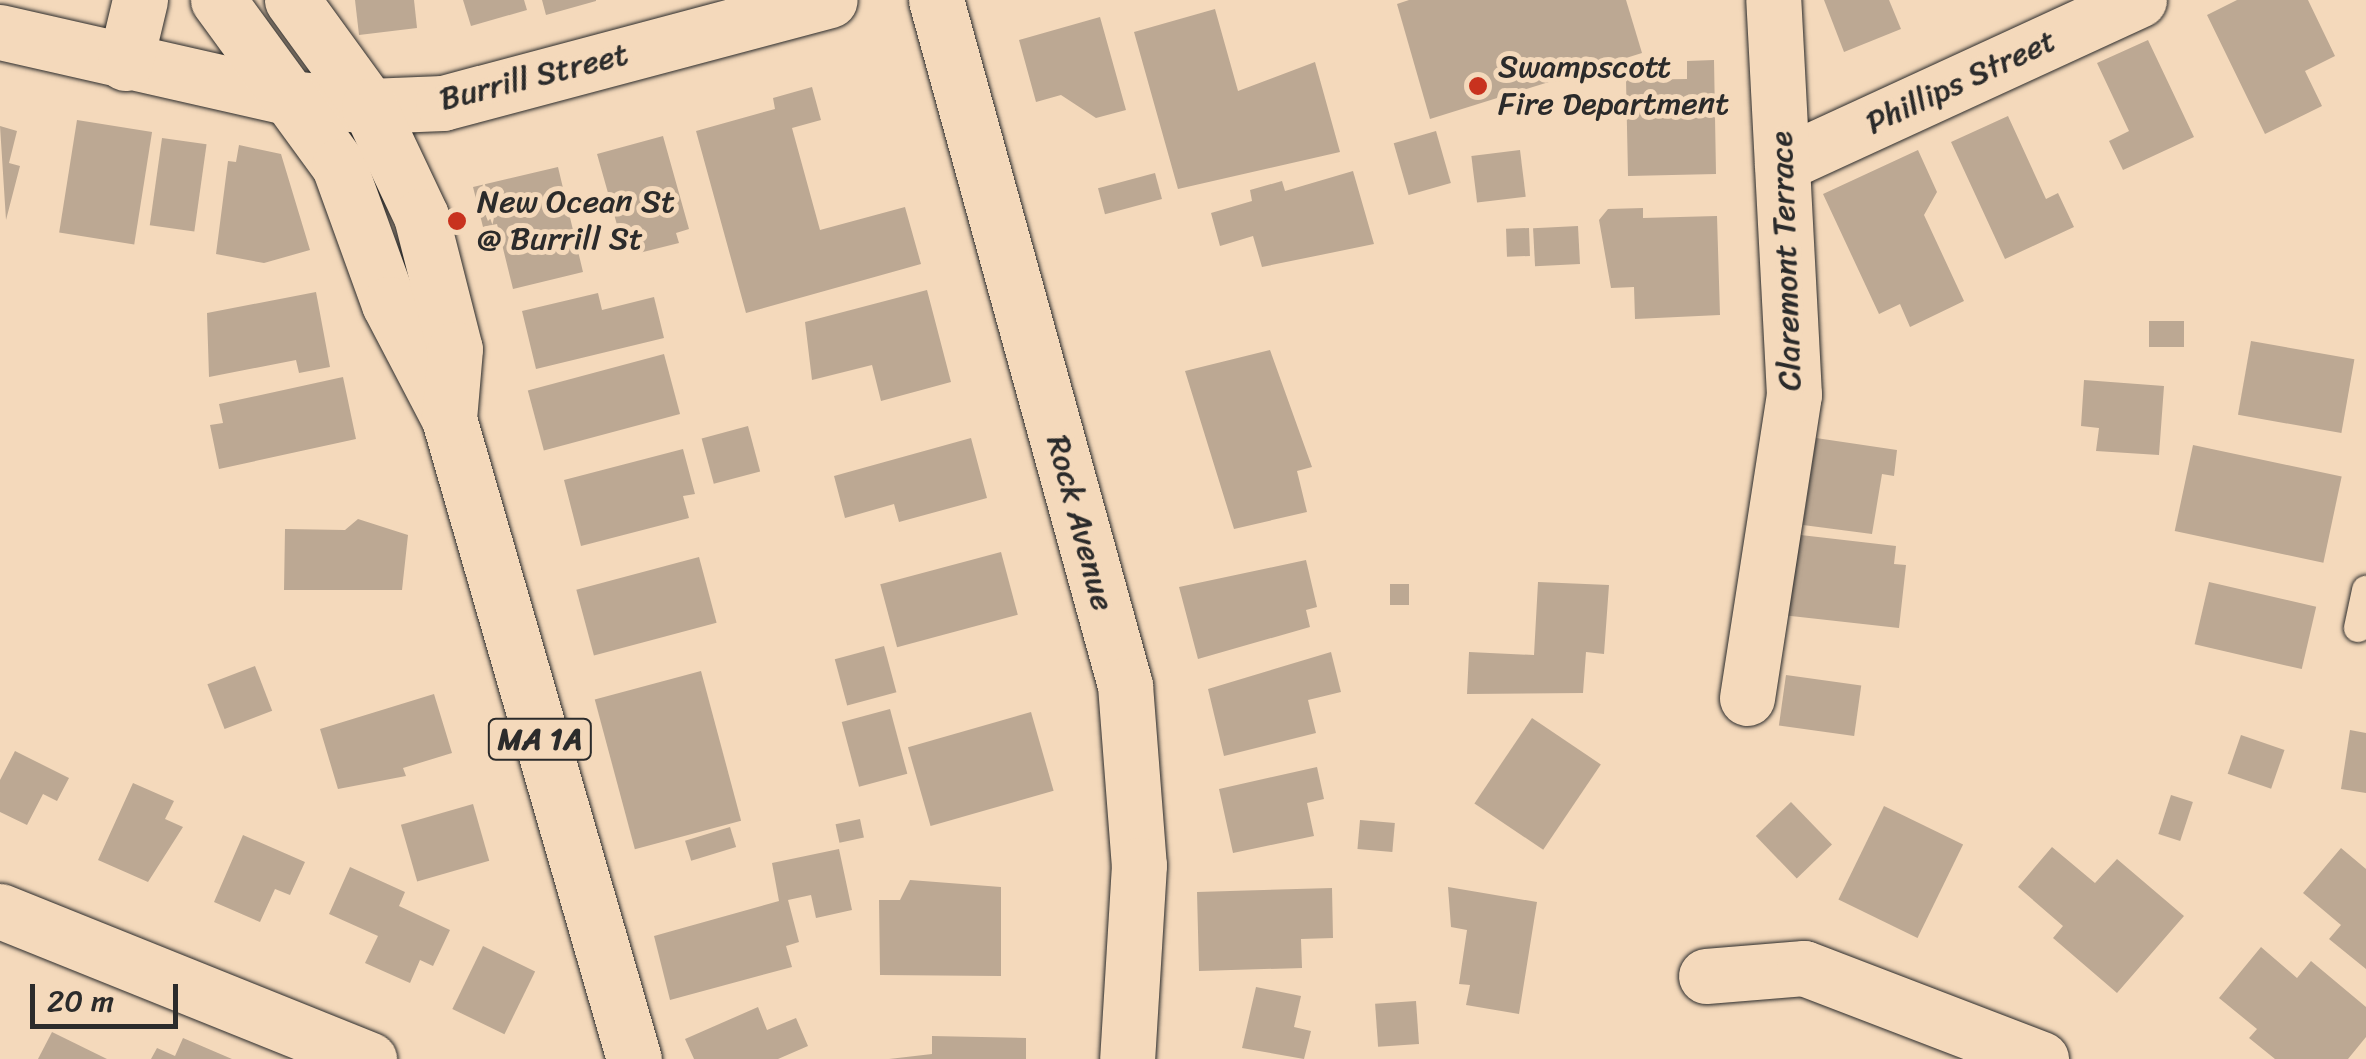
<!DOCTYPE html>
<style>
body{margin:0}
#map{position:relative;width:2366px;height:1059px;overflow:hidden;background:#f4d9bb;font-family:Sriracha,sans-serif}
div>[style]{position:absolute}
.building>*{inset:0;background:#bca893;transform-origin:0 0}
.roads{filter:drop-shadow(0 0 2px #2b2b2b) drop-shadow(0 0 2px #2b2b2b)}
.service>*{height:28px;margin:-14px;padding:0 14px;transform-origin:14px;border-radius:14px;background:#f4d9bb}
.minor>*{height:55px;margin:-27.5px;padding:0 27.5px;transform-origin:27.5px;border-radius:27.5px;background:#f4d9bb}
.tertiary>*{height:55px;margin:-27.5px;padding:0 27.5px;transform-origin:27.5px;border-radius:27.5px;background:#f4d9bb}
.trunk>*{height:55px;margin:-27.5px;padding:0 27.5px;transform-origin:27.5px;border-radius:27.5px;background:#f4d9bb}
.dots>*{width:28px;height:28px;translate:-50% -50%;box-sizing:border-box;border:5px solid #f4d9bb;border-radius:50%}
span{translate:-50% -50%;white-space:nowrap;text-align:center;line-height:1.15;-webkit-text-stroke:10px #f4d9bb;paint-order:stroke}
.shield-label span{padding:2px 8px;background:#f4d9bb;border:2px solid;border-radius:8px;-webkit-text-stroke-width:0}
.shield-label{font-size:30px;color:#2b2b2b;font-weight:700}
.poi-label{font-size:32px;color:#2b2b2b}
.left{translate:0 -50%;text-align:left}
.street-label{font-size:32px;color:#2b2b2b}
.scale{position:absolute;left:30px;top:984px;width:148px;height:45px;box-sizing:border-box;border:5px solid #2b2b2b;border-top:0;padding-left:12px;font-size:30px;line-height:35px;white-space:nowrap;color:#2b2b2b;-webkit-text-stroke:8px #f4d9bb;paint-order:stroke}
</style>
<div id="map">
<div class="building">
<div style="clip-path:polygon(355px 0,414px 0,417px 28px,359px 35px)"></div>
<div style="clip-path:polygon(463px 0,524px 0,527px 10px,471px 26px)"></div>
<div style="clip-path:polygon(542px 0,596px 0,596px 1px,546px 15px)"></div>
<div style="clip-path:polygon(1409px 0,1626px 0,1642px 53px,1430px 119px,1397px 4px)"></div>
<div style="clip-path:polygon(1824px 0,1889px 0,1901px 29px,1844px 52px)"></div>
<div style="clip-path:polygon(2237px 0,2308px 0,2335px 56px,2305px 71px,2322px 106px,2265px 134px,2207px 15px)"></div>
<div style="clip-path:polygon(1215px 9px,1238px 91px,1315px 62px,1340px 152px,1178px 189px,1134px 32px)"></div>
<div style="clip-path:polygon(1100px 17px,1126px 110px,1096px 118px,1061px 95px,1036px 102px,1019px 40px)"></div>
<div style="clip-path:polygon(2148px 40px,2194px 137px,2123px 170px,2109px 141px,2129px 131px,2097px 63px)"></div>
<div style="clip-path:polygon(1714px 60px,1716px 174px,1628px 176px,1626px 80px,1687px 79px,1687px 61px)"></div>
<div style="clip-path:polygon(812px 87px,821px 120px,792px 128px,820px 230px,905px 207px,921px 264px,746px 313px,696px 131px,775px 109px,773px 98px)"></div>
<div style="clip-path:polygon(2008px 116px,2046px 199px,2058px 193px,2074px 227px,2005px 259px,1951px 142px)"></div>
<div style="left:77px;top:120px;width:76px;height:114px;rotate:9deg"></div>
<div style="clip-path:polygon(0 126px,17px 131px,9px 163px,20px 166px,6px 220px)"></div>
<div style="left:1436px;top:131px;width:54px;height:44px;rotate:74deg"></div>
<div style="clip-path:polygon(663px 136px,689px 229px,676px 233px,679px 243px,639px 253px,635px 242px,623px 246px,597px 154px)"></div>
<div style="left:162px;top:138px;width:45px;height:88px;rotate:8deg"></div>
<div style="clip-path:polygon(239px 145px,281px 154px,310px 250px,264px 263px,216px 254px,228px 161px,236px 162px)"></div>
<div style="left:1520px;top:150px;width:47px;height:49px;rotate:83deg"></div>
<div style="clip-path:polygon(1918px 150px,1937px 192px,1924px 215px,1964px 301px,1910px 327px,1900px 304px,1879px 314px,1823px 194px)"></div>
<div style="clip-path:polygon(558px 167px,583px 272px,513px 289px,497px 224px,483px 227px,473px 187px)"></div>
<div style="clip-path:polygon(1353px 171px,1374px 244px,1262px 267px,1253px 236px,1220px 246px,1211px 213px,1252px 201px,1250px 190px,1282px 181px,1285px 191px)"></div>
<div style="left:1155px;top:173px;width:27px;height:59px;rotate:75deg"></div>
<div style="clip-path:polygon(1643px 208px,1643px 218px,1717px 216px,1720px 315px,1635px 319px,1634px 287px,1611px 288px,1599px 220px,1608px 209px)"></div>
<div style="left:1578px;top:226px;width:38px;height:45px;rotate:87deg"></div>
<div style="left:1529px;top:228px;width:28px;height:23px;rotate:88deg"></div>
<div style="clip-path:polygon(927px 290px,951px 382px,881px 401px,872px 365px,812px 380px,805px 322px)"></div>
<div style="clip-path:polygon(316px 292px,330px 367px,299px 373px,296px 360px,209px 377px,207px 313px)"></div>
<div style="clip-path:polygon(598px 293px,602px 310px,654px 297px,664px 338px,536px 369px,522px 311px)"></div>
<div style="left:2149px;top:321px;width:35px;height:26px"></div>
<div style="left:2251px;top:341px;width:105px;height:75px;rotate:10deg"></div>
<div style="clip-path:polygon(1270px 350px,1312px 467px,1297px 471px,1307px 512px,1234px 529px,1185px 371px)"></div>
<div style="left:664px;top:354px;width:62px;height:141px;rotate:75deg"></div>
<div style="clip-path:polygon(343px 377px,356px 439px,219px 469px,210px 425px,223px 423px,219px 404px)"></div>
<div style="clip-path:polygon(2084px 380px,2164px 386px,2159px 455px,2096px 451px,2099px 428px,2081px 426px)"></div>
<div style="left:748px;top:426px;width:47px;height:48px;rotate:75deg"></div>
<div style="clip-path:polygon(971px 438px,987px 498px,899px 522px,894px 504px,845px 518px,834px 476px)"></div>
<div style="clip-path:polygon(1816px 438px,1897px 450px,1894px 476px,1882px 474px,1872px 534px,1803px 525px)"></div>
<div style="left:2193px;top:445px;width:152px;height:88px;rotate:12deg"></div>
<div style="clip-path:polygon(683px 449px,695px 494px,683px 496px,689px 518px,581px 546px,564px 480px)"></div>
<div style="clip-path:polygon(358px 519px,408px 535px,402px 590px,284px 590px,285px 529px,345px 530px)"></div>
<div style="clip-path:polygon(1792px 534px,1896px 546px,1894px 564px,1906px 565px,1899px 628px,1782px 615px)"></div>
<div style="left:1001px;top:552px;width:65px;height:125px;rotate:75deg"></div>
<div style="left:699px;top:557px;width:68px;height:127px;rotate:75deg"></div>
<div style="clip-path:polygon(1306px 560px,1317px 607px,1306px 610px,1310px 627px,1198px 659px,1179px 587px)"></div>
<div style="clip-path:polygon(1538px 582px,1609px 585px,1604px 654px,1586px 652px,1583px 693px,1467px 694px,1469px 652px,1534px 655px)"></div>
<div style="left:2209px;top:582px;width:110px;height:64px;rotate:13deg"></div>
<div style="left:1390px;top:584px;width:19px;height:21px"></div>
<div style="left:884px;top:646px;width:48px;height:51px;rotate:75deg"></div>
<div style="clip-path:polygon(1331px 652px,1341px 692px,1308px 700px,1316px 733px,1224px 756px,1208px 689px)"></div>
<div style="left:255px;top:666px;width:48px;height:51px;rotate:69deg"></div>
<div style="left:701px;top:671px;width:155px;height:110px;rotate:75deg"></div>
<div style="left:1786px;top:675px;width:76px;height:51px;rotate:8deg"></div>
<div style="clip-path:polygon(434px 694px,452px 753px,403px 768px,406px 776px,338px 789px,320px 729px)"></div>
<div style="left:890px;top:709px;width:67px;height:50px;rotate:75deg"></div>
<div style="left:1031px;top:712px;width:82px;height:128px;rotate:74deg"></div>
<div style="left:1532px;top:718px;width:83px;height:103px;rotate:34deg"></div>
<div style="clip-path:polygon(2350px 730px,2366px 733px,2366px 793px,2341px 789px)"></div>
<div style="left:2241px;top:735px;width:46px;height:41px;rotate:19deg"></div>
<div style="clip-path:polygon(15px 751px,69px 778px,57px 801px,43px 794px,27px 825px,0 812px,0 780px)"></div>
<div style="clip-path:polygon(1317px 767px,1324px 799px,1307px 803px,1314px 836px,1233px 853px,1219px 789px)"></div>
<div style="clip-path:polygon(133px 783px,174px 801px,165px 819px,183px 827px,148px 882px,98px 860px)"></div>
<div style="left:2171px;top:795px;width:23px;height:41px;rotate:18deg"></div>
<div style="left:1791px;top:802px;width:59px;height:49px;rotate:46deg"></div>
<div style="left:473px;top:804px;width:59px;height:75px;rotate:74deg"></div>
<div style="left:1884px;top:806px;width:88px;height:104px;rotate:26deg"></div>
<div style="left:860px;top:819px;width:19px;height:25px;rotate:78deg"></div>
<div style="left:1360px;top:820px;width:35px;height:29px;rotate:5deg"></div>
<div style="left:730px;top:827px;width:21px;height:47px;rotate:73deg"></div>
<div style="clip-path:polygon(243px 835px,305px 862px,290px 895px,275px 889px,260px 922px,214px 902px)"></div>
<div style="clip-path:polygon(2052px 847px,2095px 883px,2117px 859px,2184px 916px,2117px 993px,2053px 938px,2063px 926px,2018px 887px)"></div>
<div style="clip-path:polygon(2341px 848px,2366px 869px,2366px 969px,2329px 939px,2341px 925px,2303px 893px)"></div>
<div style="clip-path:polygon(839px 849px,852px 910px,816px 918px,811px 895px,788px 900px,799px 942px,786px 946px,792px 967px,670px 1000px,654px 936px,779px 901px,772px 863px)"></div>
<div style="clip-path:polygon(350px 867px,405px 892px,399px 906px,450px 930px,433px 966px,420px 960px,410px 983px,365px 963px,378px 936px,329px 914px)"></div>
<div style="clip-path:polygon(910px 880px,1001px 887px,1001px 976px,880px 975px,879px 900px,900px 900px)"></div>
<div style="clip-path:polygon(1448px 887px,1537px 902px,1519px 1014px,1466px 1005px,1470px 985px,1459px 984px,1467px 930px,1451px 927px)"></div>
<div style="clip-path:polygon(1332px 888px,1333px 938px,1301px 939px,1302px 968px,1199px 971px,1197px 892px)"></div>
<div style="left:483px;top:946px;width:58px;height:70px;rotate:26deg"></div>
<div style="clip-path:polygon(2261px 947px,2297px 978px,2311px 961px,2366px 1007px,2366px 1037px,2348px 1059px,2275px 1059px,2249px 1038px,2257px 1029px,2219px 998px)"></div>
<div style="clip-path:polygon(1256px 987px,1301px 996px,1294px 1027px,1311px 1031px,1304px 1059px,1242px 1048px)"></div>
<div style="left:1416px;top:1001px;width:43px;height:41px;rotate:86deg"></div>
<div style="clip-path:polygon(758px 1007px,767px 1030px,796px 1018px,808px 1046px,778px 1059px,694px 1059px,685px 1039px)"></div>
<div style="clip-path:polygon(52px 1032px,107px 1059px,38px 1059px)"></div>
<div style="clip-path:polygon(932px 1036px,1026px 1038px,1026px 1059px,889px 1059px,932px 1054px)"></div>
<div style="clip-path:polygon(183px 1038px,232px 1059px,151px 1059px,157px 1048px,175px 1056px)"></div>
</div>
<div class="roads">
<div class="service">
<div style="left:2358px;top:628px;width:39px;rotate:-78deg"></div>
</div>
<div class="minor">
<div style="left:936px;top:0;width:711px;rotate:74.58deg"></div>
<div style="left:1125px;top:685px;width:181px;rotate:85.6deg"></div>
<div style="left:1139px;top:865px;width:194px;rotate:93.5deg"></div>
<div style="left:1782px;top:164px;width:393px;rotate:-24.7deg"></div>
<div style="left:1747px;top:698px;width:307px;rotate:-81.2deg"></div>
<div style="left:1794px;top:395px;width:396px;rotate:-93deg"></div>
<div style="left:0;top:911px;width:398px;rotate:21.9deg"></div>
<div style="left:1706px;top:976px;width:98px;rotate:-4.7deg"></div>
<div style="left:1804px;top:968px;width:254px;rotate:21deg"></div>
</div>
<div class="tertiary">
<div style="left:0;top:32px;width:297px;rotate:12.8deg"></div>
<div style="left:290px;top:98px;width:79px;rotate:5.8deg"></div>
<div style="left:369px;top:106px;width:74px;rotate:-2.3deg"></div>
<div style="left:443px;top:103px;width:400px;rotate:-14.9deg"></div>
</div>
<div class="trunk">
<div style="left:218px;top:0;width:205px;rotate:53.9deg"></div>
<div style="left:339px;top:166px;width:147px;rotate:70.1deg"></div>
<div style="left:389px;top:304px;width:130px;rotate:62.4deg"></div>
<div style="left:449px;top:419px;width:666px;rotate:73.88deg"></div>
<div style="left:292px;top:0;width:131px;rotate:54deg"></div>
<div style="left:369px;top:106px;width:122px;rotate:64.7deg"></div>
<div style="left:421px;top:216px;width:137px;rotate:75.7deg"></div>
<div style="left:455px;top:349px;width:70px;rotate:94.9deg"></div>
<div style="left:125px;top:63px;width:65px;rotate:-76.6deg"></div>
</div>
</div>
<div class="dots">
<div style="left:1478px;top:86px;background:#c8321e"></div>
<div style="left:457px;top:221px;background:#c8321e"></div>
</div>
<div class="shield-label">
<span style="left:540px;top:739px">MA 1A</span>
</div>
<div class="poi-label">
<span class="left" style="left:1498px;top:86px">Swampscott<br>Fire Department</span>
<span class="left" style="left:477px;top:221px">New Ocean St<br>@ Burrill St</span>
</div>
<div class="street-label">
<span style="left:534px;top:77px;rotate:-14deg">Burrill Street</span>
<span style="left:1961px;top:82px;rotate:-25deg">Phillips Street</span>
<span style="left:1786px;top:261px;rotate:-92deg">Claremont Terrace</span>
<span style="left:1080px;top:523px;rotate:75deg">Rock Avenue</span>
</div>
<div class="scale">20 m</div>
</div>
